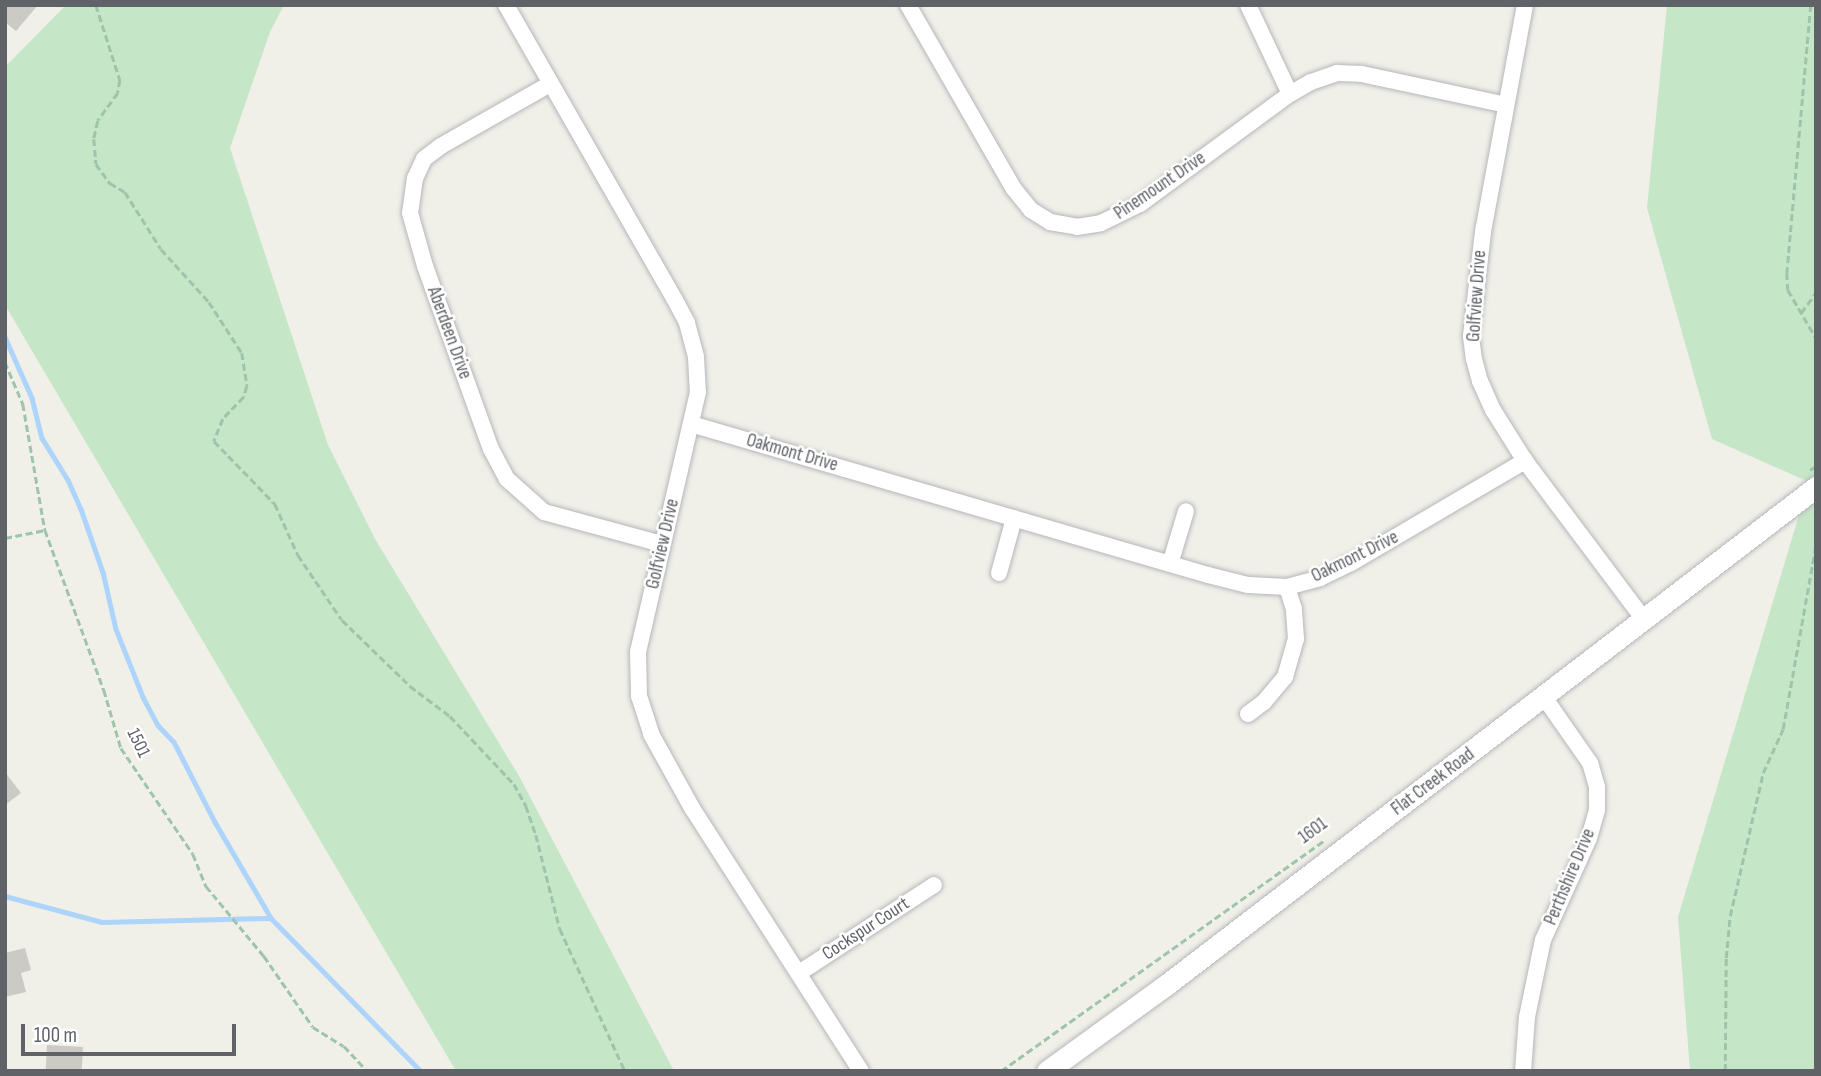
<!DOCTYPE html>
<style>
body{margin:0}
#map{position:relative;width:1821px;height:1076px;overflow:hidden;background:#f0efe8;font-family:"Sofia Sans Condensed",sans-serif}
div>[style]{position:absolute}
.green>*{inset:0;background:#c6e6c8}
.stream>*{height:4.5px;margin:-2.25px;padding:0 2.25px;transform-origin:2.25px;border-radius:2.25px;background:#add4fa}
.building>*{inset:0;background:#cccac4;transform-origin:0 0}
.path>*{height:2.5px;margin-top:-1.25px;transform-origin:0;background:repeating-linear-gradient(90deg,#9ec4ab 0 7px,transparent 0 10.5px)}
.roads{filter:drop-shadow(0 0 2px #b5b7bb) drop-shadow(0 0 2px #b5b7bb)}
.minor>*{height:16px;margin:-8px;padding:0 8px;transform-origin:8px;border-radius:8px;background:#fff}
.tertiary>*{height:21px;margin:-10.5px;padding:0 10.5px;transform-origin:10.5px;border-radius:10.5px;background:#fff}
span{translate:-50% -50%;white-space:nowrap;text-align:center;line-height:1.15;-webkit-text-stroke:5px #fff;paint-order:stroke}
.street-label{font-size:19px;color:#5f6267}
.frame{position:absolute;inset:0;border:7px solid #5f6267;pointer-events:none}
.scale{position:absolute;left:21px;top:1024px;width:215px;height:32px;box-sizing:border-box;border:4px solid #5f6267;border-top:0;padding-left:9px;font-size:21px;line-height:24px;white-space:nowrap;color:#5f6267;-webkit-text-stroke:5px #fff;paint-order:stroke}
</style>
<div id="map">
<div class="green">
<div style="clip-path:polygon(66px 5px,284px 5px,270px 32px,230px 148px,328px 445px,375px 539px,519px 776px,674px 1071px,456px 1071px,5px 305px,5px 67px)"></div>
<div style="clip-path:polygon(1667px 5px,1816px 5px,1816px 1071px,1690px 1071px,1678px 917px,1809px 482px,1712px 439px,1647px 208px)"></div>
</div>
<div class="stream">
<div style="left:5px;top:337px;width:67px;rotate:66.1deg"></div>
<div style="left:32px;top:398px;width:41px;rotate:76deg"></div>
<div style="left:42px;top:438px;width:49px;rotate:58.2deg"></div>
<div style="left:68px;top:480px;width:32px;rotate:66deg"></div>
<div style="left:81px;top:509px;width:67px;rotate:70.8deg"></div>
<div style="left:103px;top:572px;width:58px;rotate:77.2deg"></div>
<div style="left:116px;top:629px;width:73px;rotate:68.3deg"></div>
<div style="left:143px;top:697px;width:32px;rotate:62deg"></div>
<div style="left:158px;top:725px;width:23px;rotate:47deg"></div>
<div style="left:174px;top:742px;width:90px;rotate:62.9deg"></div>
<div style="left:215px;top:822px;width:111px;rotate:59.7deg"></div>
<div style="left:271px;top:918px;width:214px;rotate:45.6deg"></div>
<div style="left:5px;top:896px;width:100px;rotate:15deg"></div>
<div style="left:102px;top:922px;width:168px;rotate:-1.4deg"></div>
</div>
<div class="building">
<div style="clip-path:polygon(5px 5px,38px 5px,16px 31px,5px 22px)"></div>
<div style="clip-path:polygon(5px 772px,21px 793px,5px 805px)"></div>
<div style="clip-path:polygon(25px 948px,31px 970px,21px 973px,26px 992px,5px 997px,5px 953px)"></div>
<div style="left:47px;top:1045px;width:36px;height:26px;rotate:3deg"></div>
</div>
<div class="path">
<div style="left:96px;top:5px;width:79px;rotate:72.3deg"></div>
<div style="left:120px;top:80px;width:13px;rotate:99deg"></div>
<div style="left:118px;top:93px;width:34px;rotate:126deg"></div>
<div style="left:98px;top:121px;width:18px;rotate:103deg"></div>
<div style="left:94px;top:139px;width:25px;rotate:85deg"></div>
<div style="left:96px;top:164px;width:24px;rotate:54deg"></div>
<div style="left:110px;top:183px;width:17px;rotate:31deg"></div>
<div style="left:125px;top:192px;width:67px;rotate:57.7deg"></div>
<div style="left:161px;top:249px;width:72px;rotate:47.8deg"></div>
<div style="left:209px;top:302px;width:61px;rotate:57.1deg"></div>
<div style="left:242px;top:353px;width:33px;rotate:81deg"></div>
<div style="left:247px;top:386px;width:11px;rotate:105deg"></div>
<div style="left:244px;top:397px;width:30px;rotate:134deg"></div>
<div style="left:223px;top:419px;width:24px;rotate:112deg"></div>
<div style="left:214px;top:441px;width:88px;rotate:45.9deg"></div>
<div style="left:275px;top:504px;width:56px;rotate:65.7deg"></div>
<div style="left:298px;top:555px;width:78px;rotate:55.9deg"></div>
<div style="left:342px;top:620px;width:95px;rotate:44.1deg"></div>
<div style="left:410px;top:686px;width:50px;rotate:36.9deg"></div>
<div style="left:450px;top:716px;width:93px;rotate:46.7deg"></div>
<div style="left:514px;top:784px;width:25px;rotate:61deg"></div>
<div style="left:526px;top:806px;width:31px;rotate:71deg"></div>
<div style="left:536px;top:835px;width:97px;rotate:75.7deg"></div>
<div style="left:560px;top:929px;width:156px;rotate:65.4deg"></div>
<div style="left:1811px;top:5px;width:269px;rotate:95.1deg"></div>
<div style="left:1787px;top:273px;width:17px;rotate:87deg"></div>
<div style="left:1788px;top:290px;width:56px;rotate:59.7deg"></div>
<div style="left:1801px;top:313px;width:26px;rotate:-54deg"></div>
<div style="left:5px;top:362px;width:46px;rotate:66.8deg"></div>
<div style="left:23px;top:404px;width:128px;rotate:80.1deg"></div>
<div style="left:45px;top:530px;width:171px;rotate:69.8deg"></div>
<div style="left:104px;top:690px;width:60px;rotate:73.7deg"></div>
<div style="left:121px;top:748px;width:128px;rotate:55.8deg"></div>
<div style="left:193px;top:854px;width:35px;rotate:68deg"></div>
<div style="left:206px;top:886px;width:91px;rotate:50.4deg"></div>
<div style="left:264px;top:956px;width:86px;rotate:55.4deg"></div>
<div style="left:313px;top:1027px;width:36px;rotate:32deg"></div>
<div style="left:344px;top:1046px;width:34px;rotate:47deg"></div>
<div style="left:1810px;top:470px;width:7px;rotate:-34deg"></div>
<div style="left:5px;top:538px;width:41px;rotate:-11.3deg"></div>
<div style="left:1001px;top:1071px;width:399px;rotate:-35.5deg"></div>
<div style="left:1725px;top:1071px;width:113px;rotate:-89.5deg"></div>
<div style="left:1726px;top:958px;width:42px;rotate:-84.6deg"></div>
<div style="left:1730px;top:916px;width:147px;rotate:-77deg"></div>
<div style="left:1763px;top:773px;width:48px;rotate:-65.6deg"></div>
<div style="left:1783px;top:729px;width:189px;rotate:-79.9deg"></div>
</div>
<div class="roads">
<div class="minor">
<div style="left:506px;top:5px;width:340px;rotate:60.2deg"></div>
<div style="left:675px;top:300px;width:26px;rotate:62deg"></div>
<div style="left:687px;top:323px;width:35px;rotate:75deg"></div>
<div style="left:696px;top:357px;width:35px;rotate:87deg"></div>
<div style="left:698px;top:392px;width:267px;rotate:103deg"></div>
<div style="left:638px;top:652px;width:44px;rotate:88.7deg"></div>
<div style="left:639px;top:696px;width:40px;rotate:72deg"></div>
<div style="left:651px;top:734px;width:85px;rotate:61deg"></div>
<div style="left:692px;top:808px;width:313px;rotate:57.3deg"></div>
<div style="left:908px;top:5px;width:212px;rotate:60.1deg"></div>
<div style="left:1014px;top:189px;width:27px;rotate:51deg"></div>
<div style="left:1031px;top:210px;width:22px;rotate:32deg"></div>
<div style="left:1050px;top:222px;width:27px;rotate:10deg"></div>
<div style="left:1077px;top:227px;width:24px;rotate:-9deg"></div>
<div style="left:1101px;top:223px;width:43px;rotate:-26deg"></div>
<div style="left:1140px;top:204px;width:186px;rotate:-36.3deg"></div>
<div style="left:1290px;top:94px;width:24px;rotate:-30deg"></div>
<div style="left:1311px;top:82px;width:28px;rotate:-19deg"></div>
<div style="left:1337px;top:73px;width:25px;rotate:2deg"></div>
<div style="left:1362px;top:74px;width:147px;rotate:12.1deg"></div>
<div style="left:1248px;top:5px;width:98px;rotate:64.7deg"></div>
<div style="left:1525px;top:5px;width:231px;rotate:100.5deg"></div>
<div style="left:1483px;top:232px;width:105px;rotate:96.6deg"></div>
<div style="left:1471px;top:336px;width:23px;rotate:83deg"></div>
<div style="left:1474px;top:359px;width:23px;rotate:75deg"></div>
<div style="left:1480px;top:381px;width:32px;rotate:66deg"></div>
<div style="left:1493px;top:410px;width:60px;rotate:57.9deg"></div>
<div style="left:1525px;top:461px;width:200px;rotate:53.1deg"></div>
<div style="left:550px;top:84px;width:125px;rotate:150.4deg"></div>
<div style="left:441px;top:146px;width:21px;rotate:143deg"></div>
<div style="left:424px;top:159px;width:21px;rotate:115deg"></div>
<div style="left:415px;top:178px;width:35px;rotate:98deg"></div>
<div style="left:410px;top:213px;width:55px;rotate:74.2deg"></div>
<div style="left:425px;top:266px;width:195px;rotate:70.2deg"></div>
<div style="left:491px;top:449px;width:34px;rotate:62deg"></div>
<div style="left:507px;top:479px;width:50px;rotate:41.7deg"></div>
<div style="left:544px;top:512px;width:122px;rotate:15.2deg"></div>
<div style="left:691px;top:424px;width:539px;rotate:16.28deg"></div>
<div style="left:1208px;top:575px;width:41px;rotate:14deg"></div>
<div style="left:1248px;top:585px;width:39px;rotate:3deg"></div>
<div style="left:1287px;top:587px;width:34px;rotate:-15deg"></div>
<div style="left:1320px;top:578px;width:34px;rotate:-26deg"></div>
<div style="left:1351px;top:563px;width:202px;rotate:-30.4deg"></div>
<div style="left:1171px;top:561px;width:52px;rotate:-73.3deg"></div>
<div style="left:999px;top:573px;width:57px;rotate:-74.7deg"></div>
<div style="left:1248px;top:714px;width:20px;rotate:-37deg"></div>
<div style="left:1264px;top:702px;width:33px;rotate:-50deg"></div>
<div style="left:1285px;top:677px;width:40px;rotate:-74deg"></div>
<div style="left:1296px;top:639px;width:30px;rotate:-94deg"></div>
<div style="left:1294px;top:609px;width:23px;rotate:-108deg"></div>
<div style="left:799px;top:973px;width:161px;rotate:-33.1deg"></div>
<div style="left:1523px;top:1071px;width:54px;rotate:-85.8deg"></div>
<div style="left:1527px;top:1017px;width:79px;rotate:-78.3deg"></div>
<div style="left:1543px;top:940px;width:112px;rotate:-65.7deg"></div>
<div style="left:1589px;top:838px;width:29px;rotate:-74deg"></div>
<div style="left:1597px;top:810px;width:23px;rotate:-90deg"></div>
<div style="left:1597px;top:787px;width:25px;rotate:-106deg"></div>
<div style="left:1590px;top:763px;width:80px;rotate:-124.9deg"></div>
</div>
<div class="tertiary">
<div style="left:1047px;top:1071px;width:147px;rotate:-35.9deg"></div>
<div style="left:1166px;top:985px;width:819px;rotate:-37.46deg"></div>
</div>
</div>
<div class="street-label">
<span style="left:1160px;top:186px;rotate:-34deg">Pinemount Drive</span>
<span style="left:1477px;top:296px;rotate:-86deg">Golfview Drive</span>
<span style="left:449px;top:333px;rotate:70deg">Aberdeen Drive</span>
<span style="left:792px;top:453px;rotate:16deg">Oakmont Drive</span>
<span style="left:663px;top:544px;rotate:-77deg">Golfview Drive</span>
<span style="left:1355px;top:557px;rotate:-26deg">Oakmont Drive</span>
<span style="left:138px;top:743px;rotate:64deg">1501</span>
<span style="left:1433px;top:782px;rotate:-37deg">Flat Creek Road</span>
<span style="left:1313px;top:831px;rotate:-36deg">1601</span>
<span style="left:1570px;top:877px;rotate:-67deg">Perthshire Drive</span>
<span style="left:866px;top:929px;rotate:-33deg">Cockspur Court</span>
</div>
<div class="frame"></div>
<div class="scale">100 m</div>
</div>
